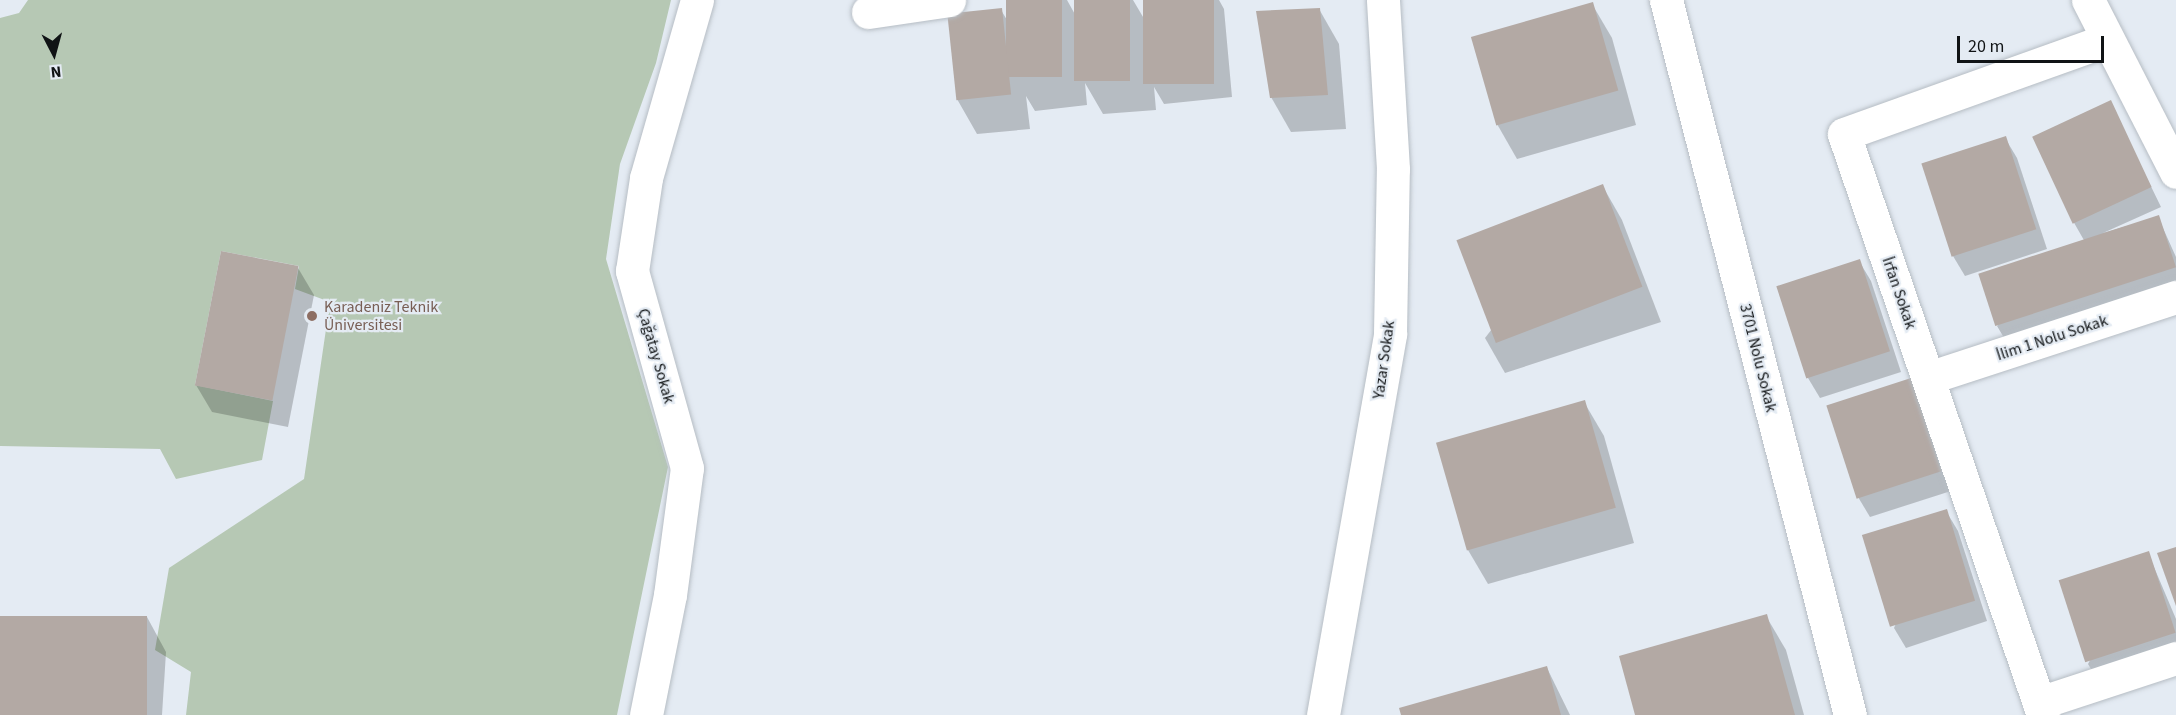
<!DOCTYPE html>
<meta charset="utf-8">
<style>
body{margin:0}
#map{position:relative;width:2176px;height:715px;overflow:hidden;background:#e4ebf3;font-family:"Source Sans 3",sans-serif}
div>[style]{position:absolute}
.green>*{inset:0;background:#b6c8b4}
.shadow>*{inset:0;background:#0003}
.building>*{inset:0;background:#b3a9a4;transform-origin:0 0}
.roads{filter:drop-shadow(0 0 2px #b6bdc4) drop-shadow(0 0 2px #b6bdc4)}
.pedestrian>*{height:33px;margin:-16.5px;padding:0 16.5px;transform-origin:16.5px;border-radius:16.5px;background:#fff}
.minor>*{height:33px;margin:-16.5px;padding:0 16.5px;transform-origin:16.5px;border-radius:16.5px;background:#fff}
.tertiary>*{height:33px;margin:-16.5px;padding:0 16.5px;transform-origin:16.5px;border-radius:16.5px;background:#fff}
.dots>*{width:16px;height:16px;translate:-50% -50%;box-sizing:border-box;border:3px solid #e4ebf3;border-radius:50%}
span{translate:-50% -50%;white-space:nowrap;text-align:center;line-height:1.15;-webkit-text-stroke:4.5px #e4ebf3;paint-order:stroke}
.street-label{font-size:16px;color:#101315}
.education-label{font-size:16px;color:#785e54}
.left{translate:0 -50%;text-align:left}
.north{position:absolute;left:24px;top:24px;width:60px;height:60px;-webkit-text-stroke:4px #e4ebf3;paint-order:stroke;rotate:174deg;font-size:16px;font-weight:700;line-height:24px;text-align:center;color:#101315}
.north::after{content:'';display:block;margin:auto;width:21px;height:27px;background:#101315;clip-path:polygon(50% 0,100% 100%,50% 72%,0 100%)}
.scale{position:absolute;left:1957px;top:36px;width:147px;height:27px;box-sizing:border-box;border:3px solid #101315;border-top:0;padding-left:8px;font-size:18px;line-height:21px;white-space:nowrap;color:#101315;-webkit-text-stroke:4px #e4ebf3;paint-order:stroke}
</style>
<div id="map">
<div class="green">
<div style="clip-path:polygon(28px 0,671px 0,656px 63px,620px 164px,606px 259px,668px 467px,617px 715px,186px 715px,191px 672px,155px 650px,169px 568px,304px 479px,330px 302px,295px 289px,299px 266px,221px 251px,195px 385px,273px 401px,262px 460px,176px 479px,160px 449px,0 446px,0 18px,19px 13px)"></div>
</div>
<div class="shadow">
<div style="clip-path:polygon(1008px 0,1067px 0,1077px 18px,1076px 0,1133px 0,1146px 22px,1144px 0,1219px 0,1224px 9px,1232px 97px,1164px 104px,1154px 87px,1156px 110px,1103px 114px,1085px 83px,1087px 105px,1035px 111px,1026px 96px,1030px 129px,977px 134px,957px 99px,1001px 10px,1010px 25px)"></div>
<div style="clip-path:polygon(1592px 4px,1612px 38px,1636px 125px,1517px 159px,1497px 124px)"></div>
<div style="clip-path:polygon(1319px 9px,1339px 44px,1346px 129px,1291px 132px,1271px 97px)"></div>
<div style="clip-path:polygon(2110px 102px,2161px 207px,2103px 233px,2158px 217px,2176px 257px,2176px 291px,2009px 346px,1997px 326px,2085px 242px,2073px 221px)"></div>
<div style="clip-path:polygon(2005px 138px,2017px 158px,2047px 249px,1965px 276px,1953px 256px)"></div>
<div style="clip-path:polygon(1602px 185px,1622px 220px,1661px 322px,1505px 373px,1485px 338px)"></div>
<div style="clip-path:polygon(1859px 261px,1871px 281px,1901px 372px,1820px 398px,1808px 378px)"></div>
<div style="clip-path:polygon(298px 268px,314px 295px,288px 427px,212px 412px,196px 385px)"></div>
<div style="clip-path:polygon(1910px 380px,1951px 491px,1870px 517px,1858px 497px)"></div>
<div style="clip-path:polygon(1584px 402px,1604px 436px,1634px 543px,1488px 584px,1468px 550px)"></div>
<div style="clip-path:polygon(1946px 511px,1958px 531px,1987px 621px,1906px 648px,1894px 628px)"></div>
<div style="clip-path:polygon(2148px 553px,2176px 619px,2176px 657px,2100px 684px,2088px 664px)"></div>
<div style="clip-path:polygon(1766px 616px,1786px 650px,1804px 715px,1637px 715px)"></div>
<div style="clip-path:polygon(0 617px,147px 617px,166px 652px,162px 715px,0 715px)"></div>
<div style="clip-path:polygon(1547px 668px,1570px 715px,1403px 715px)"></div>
</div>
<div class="building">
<div style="left:1006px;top:0;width:56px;height:77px"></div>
<div style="left:1074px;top:0;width:56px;height:81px"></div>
<div style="left:1143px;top:0;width:71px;height:84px"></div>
<div style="left:1593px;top:2px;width:92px;height:127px;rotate:74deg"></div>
<div style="left:1002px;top:8px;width:87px;height:55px;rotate:84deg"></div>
<div style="clip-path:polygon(1320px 8px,1328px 95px,1270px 98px,1256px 11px)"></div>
<div style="left:2111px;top:100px;width:96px;height:87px;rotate:65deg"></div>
<div style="left:2006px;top:136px;width:98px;height:89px;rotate:72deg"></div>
<div style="left:1603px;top:184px;width:110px;height:157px;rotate:69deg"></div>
<div style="left:2159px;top:215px;width:55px;height:190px;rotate:72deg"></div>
<div style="left:221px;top:251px;width:79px;height:137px;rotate:11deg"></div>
<div style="left:1860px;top:259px;width:97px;height:88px;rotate:72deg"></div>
<div style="left:1911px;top:378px;width:98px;height:89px;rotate:72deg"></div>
<div style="left:1585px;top:400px;width:112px;height:155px;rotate:74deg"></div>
<div style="left:1947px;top:509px;width:96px;height:89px;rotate:73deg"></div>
<div style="clip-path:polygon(2176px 547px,2176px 606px,2157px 553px)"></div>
<div style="left:2149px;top:551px;width:86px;height:95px;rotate:72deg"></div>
<div style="clip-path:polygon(1767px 614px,1795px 715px,1635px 715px,1619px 656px)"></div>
<div style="left:0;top:616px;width:147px;height:99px"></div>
<div style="clip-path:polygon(1547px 666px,1561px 715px,1401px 715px,1399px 708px)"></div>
</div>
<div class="roads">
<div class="pedestrian">
<div style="left:868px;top:12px;width:82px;rotate:-8.4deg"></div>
</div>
<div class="minor">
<div style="left:1666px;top:0;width:738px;rotate:75.57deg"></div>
<div style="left:1928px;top:378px;width:261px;rotate:-18.1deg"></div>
<div style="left:2039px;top:703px;width:144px;rotate:-18.2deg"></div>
<div style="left:646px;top:715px;width:122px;rotate:-78.7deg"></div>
<div style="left:670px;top:595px;width:128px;rotate:-82.4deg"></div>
<div style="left:687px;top:468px;width:205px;rotate:-105.6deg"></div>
<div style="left:632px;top:271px;width:94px;rotate:-81.4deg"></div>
<div style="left:646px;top:178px;width:185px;rotate:-74deg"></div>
<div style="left:1323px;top:715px;width:387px;rotate:-80deg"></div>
<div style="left:1390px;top:334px;width:165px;rotate:-89deg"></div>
<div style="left:1393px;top:169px;width:169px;rotate:-93.4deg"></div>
<div style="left:2043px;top:715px;width:614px;rotate:-108.91deg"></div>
<div style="left:1844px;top:134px;width:278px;rotate:-19.7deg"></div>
</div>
<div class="tertiary">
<div style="left:2088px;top:0;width:193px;rotate:62.9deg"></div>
</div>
</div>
<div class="dots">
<div style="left:312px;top:316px;background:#8d6e63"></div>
</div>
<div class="street-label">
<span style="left:1899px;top:293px;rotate:71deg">İrfan Sokak</span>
<span style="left:2052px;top:338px;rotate:-18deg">İlim 1 Nolu Sokak</span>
<span style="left:656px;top:356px;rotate:74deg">Çağatay Sokak</span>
<span style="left:1758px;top:358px;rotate:76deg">3701 Nolu Sokak</span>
<span style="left:1384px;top:360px;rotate:-82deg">Yazar Sokak</span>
</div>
<div class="education-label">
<span class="left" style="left:324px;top:316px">Karadeniz Teknik<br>Üniversitesi</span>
</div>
<div class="north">N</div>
<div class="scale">20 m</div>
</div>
